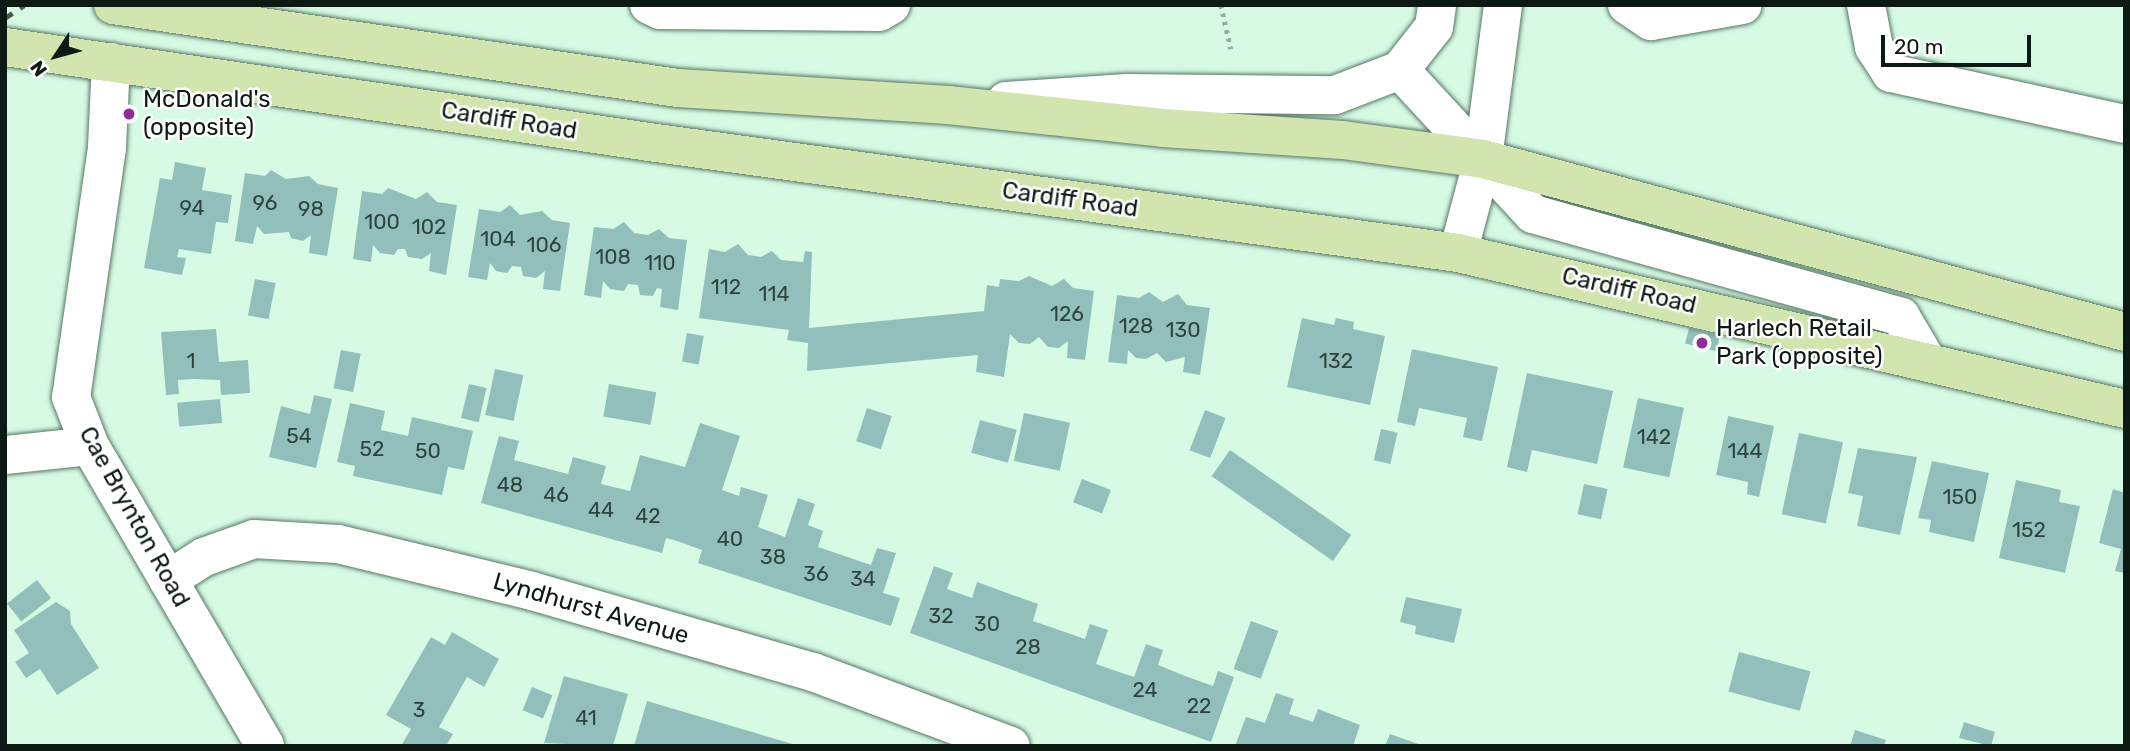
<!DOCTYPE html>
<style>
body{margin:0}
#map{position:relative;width:2130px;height:751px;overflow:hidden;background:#d6fae4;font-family:Rubik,sans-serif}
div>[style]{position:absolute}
.building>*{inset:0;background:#92bfbc;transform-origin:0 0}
.path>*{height:4.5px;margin-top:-2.25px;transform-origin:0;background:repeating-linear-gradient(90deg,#93af9e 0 3.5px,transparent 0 8.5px)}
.roads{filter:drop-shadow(0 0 2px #577764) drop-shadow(0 0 2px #577764)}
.minor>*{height:38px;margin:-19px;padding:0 19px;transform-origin:19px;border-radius:19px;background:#fff}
.major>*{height:38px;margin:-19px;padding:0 19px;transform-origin:19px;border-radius:19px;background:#d2e5ae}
.rail>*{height:5px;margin-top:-2.5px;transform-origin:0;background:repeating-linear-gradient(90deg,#485b50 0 9px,transparent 0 18px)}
.dots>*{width:19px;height:19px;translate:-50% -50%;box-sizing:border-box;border:4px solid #fff;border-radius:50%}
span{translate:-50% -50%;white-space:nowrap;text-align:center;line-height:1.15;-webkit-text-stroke:5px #fff;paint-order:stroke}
.number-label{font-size:21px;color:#2e433d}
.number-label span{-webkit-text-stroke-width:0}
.poi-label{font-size:24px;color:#0d1a13}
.left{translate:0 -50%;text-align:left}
.street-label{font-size:24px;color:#0d1a13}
.frame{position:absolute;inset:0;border:7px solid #0d1a13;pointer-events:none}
.north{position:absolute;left:21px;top:21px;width:70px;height:70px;-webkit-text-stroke:5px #fff;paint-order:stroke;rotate:234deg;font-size:19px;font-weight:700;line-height:28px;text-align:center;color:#0d1a13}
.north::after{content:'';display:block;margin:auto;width:24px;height:32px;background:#0d1a13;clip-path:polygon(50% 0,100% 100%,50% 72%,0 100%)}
.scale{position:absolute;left:1881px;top:35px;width:150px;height:32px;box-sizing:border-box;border:4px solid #0d1a13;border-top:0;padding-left:9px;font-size:21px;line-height:24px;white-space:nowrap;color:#0d1a13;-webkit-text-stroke:5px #fff;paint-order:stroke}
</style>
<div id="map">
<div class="building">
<div style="clip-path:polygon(175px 162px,206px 168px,202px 190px,232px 195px,228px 223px,216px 222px,211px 254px,179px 249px,177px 257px,186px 258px,182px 275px,144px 268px,160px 178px,172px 180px)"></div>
<div style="clip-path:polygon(271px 170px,286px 179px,309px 176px,318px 184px,338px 188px,327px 256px,309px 253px,311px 235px,303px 241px,291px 238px,289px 232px,264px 234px,257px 226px,253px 244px,235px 241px,245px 173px,265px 176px)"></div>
<div style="clip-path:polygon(388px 188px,416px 199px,427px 192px,437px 202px,457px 205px,446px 275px,429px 271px,431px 253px,422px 259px,408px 257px,405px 249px,398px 249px,394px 255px,380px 253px,373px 245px,371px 262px,353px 259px,362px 191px,382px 194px)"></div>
<div style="clip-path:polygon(510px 205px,520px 215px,542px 211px,552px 220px,570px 223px,560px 291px,543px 289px,545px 271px,536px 278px,523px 276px,521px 267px,512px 266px,507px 273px,496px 271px,490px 263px,487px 280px,468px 277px,479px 209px,500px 212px)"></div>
<div style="clip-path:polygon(624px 222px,634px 233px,648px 235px,659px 229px,669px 238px,687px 240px,678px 310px,660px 307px,662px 289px,657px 288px,653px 296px,640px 295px,638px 285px,628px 284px,624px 291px,610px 289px,603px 281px,601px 298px,584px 295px,594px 227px,613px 229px)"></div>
<div style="clip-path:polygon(738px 244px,748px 255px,761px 257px,772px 251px,781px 260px,803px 262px,805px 251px,812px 252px,809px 328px,984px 311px,987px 285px,999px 287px,1000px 279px,1019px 281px,1029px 276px,1052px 286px,1064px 279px,1073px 288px,1094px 291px,1085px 360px,1067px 358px,1068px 341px,1059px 348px,1048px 347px,1039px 337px,1030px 344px,1019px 343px,1010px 334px,1004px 377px,976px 372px,978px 355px,807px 371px,808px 343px,787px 340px,789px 330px,699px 318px,709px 249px,725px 252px)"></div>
<div style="left:255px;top:279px;width:21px;height:37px;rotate:11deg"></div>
<div style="clip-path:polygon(1149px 292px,1163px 302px,1178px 294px,1187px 305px,1210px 308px,1200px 375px,1183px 372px,1185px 357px,1166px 362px,1157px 353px,1146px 359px,1136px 358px,1128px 350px,1127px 364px,1108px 362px,1117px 295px,1139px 298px)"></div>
<div style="clip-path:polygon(1302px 318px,1334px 325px,1336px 318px,1354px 322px,1353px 329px,1385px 336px,1370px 405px,1287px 387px)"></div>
<div style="left:1689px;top:328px;width:32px;height:16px;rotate:14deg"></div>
<div style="clip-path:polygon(216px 329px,219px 362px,248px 360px,250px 393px,221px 395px,220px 380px,194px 379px,178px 380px,179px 394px,166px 395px,161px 332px)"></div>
<div style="left:687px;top:333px;width:17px;height:29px;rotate:10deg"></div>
<div style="clip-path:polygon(1412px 349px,1498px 367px,1482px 441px,1463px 437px,1467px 418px,1419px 408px,1415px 426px,1397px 422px)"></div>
<div style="left:341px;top:350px;width:20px;height:39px;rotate:11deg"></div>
<div style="left:495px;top:369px;width:29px;height:47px;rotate:12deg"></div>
<div style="clip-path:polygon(1527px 373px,1613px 391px,1597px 464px,1532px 450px,1527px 472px,1507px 467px)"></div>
<div style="left:469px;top:384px;width:18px;height:35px;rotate:13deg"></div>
<div style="left:609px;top:384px;width:48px;height:33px;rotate:10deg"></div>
<div style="clip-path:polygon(314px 395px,332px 399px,316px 468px,269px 457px,281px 406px,310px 414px)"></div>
<div style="left:1638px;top:398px;width:47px;height:71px;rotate:12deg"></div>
<div style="left:220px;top:399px;width:24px;height:43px;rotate:85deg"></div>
<div style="clip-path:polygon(350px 403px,385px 411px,381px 430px,408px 436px,412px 417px,473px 431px,464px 470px,448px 467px,442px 495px,353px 476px,355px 466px,337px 462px)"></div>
<div style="left:867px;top:408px;width:26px;height:35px;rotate:18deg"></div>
<div style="left:1205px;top:410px;width:22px;height:43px;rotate:21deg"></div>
<div style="left:1024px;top:413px;width:47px;height:49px;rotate:12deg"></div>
<div style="clip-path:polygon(1728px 416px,1774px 426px,1759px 497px,1747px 494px,1748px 482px,1716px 475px)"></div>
<div style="left:980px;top:420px;width:38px;height:34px;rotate:15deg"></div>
<div style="clip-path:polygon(700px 423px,740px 436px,722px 490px,739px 496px,741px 487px,768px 495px,758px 527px,785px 537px,798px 498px,815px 504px,808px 525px,823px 531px,818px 547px,871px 565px,877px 548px,896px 553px,883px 593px,900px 598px,891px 626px,698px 563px,702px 550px,680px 542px,666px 538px,662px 553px,481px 503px,499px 436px,519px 441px,514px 460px,568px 474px,573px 457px,606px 466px,601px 484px,630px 491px,640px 455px,685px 467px)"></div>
<div style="left:1381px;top:429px;width:17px;height:32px;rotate:13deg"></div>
<div style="left:1799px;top:433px;width:45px;height:83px;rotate:12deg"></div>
<div style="clip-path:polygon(1858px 448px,1917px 457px,1900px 535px,1857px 526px,1863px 496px,1848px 493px)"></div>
<div style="left:1230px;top:450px;width:148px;height:32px;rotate:35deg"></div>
<div style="clip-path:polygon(1932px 461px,1989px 473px,1974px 542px,1929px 532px,1931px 520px,1918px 518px)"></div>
<div style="left:1082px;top:479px;width:31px;height:25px;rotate:21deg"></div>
<div style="clip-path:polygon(2016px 480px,2061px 490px,2059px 502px,2080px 506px,2065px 573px,1999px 558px)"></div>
<div style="left:1584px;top:484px;width:24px;height:31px;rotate:12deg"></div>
<div style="clip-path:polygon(2113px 489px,2125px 493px,2125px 573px,2115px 571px,2121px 549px,2099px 543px)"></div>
<div style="clip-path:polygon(934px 566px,953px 573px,947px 589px,972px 598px,977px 582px,1021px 598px,1038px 604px,1033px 621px,1085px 639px,1090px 624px,1108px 630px,1096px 664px,1116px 671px,1134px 677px,1146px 644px,1163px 650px,1158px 665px,1185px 676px,1213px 686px,1218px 671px,1234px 677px,1211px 742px,910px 633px)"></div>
<div style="left:37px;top:580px;width:23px;height:38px;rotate:52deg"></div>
<div style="clip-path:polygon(1406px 597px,1462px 609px,1454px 643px,1415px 634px,1416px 626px,1400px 622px)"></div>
<div style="clip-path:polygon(56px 602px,70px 611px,71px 624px,99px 668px,57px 695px,40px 669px,26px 678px,15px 662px,29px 653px,14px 630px)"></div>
<div style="left:1251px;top:621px;width:29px;height:51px;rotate:20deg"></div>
<div style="clip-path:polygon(452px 632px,499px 659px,484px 687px,467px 677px,439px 727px,453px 734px,446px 746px,401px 746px,411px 729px,386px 715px,431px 637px,445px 645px)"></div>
<div style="left:1739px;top:652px;width:74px;height:41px;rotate:15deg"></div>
<div style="clip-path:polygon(564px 676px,628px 694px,613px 746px,544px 743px)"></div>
<div style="left:532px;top:687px;width:22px;height:25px;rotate:22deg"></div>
<div style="clip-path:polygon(1276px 693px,1294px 699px,1289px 714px,1313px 722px,1318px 709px,1360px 725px,1353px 746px,1235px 746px,1246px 717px,1265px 723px)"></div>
<div style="clip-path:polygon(647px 701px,796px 745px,796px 746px,634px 746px)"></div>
<div style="clip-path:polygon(1964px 722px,1995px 732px,1991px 746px,1959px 738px)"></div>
<div style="clip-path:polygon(1855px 730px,1886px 740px,1884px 746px,1850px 746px)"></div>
<div style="clip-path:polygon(1390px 734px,1421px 745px,1421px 746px,1385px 746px)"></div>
</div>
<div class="path">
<div style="left:1221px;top:5px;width:45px;rotate:77.2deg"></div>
</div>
<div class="roads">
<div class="minor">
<div style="left:649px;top:5px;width:12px;rotate:24deg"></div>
<div style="left:660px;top:10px;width:219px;rotate:0.5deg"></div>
<div style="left:879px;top:12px;width:14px;rotate:-30deg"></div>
<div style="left:1627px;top:5px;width:29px;rotate:34deg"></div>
<div style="left:1651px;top:21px;width:93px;rotate:-9.9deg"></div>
<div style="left:1866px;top:5px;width:43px;rotate:79.2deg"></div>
<div style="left:1874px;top:47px;width:31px;rotate:57deg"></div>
<div style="left:1891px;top:73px;width:239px;rotate:12.3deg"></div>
<div style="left:111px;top:62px;width:86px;rotate:92.7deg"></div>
<div style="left:107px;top:148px;width:252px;rotate:98.2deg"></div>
<div style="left:71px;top:397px;width:53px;rotate:68.8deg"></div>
<div style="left:90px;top:446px;width:347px;rotate:59.7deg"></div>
<div style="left:1400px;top:70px;width:196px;rotate:47.3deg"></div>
<div style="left:1533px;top:214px;width:382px;rotate:15.6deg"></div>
<div style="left:1901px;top:317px;width:51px;rotate:59.4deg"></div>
<div style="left:1006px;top:101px;width:121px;rotate:-3.8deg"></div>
<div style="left:1127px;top:93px;width:208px;rotate:0.6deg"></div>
<div style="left:1335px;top:95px;width:70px;rotate:-21deg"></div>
<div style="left:1400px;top:70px;width:55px;rotate:-51.7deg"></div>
<div style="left:1434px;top:27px;width:22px;rotate:-82deg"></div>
<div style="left:1458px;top:253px;width:97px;rotate:-75.1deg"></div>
<div style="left:1483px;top:159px;width:155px;rotate:-82.6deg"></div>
<div style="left:5px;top:455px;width:85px;rotate:-6deg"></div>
<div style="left:168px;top:580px;width:43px;rotate:-32.6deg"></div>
<div style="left:204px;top:557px;width:53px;rotate:-19.8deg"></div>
<div style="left:254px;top:539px;width:84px;rotate:3.4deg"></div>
<div style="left:338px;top:544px;width:200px;rotate:13.6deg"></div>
<div style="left:532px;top:591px;width:292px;rotate:16.1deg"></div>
<div style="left:813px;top:672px;width:211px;rotate:20.5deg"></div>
</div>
<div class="major">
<div style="left:113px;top:5px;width:571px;rotate:8.36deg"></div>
<div style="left:678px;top:88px;width:271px;rotate:3.6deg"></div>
<div style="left:948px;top:105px;width:216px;rotate:6.1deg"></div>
<div style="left:1163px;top:128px;width:180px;rotate:3.8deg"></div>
<div style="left:1343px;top:140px;width:141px;rotate:7.7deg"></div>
<div style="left:1483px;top:159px;width:665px;rotate:15.08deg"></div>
<div style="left:5px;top:47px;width:651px;rotate:8.39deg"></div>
<div style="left:649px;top:142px;width:817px;rotate:7.81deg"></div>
<div style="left:1458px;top:253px;width:685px;rotate:13.16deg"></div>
</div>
</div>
<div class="rail">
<div style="left:5px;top:18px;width:23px;rotate:-34deg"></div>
</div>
<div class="dots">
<div style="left:129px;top:114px;background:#8e2d95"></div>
<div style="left:1702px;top:343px;background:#8e2d95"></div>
</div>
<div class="number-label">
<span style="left:265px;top:203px">96</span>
<span style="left:192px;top:208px">94</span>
<span style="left:311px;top:209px">98</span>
<span style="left:382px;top:222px">100</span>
<span style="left:429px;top:227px">102</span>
<span style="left:498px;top:239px">104</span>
<span style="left:544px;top:245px">106</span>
<span style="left:613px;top:257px">108</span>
<span style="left:660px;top:263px">110</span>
<span style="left:726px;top:287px">112</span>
<span style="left:774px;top:294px">114</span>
<span style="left:1067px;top:314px">126</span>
<span style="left:1136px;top:326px">128</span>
<span style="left:1183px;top:330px">130</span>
<span style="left:191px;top:361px">1</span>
<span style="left:1336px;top:361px">132</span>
<span style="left:299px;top:436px">54</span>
<span style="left:1654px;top:437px">142</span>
<span style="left:372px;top:449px">52</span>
<span style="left:428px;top:451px">50</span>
<span style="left:1745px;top:451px">144</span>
<span style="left:510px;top:485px">48</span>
<span style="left:556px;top:495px">46</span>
<span style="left:1960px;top:497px">150</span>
<span style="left:601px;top:510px">44</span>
<span style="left:648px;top:516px">42</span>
<span style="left:2029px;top:530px">152</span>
<span style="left:730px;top:539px">40</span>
<span style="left:773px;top:557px">38</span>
<span style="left:816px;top:574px">36</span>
<span style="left:863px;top:579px">34</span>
<span style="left:941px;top:616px">32</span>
<span style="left:987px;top:624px">30</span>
<span style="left:1028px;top:647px">28</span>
<span style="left:1145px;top:690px">24</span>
<span style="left:1199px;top:706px">22</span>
<span style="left:419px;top:710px">3</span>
<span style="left:586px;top:718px">41</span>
</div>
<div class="poi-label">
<span class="left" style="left:143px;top:114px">McDonald's<br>(opposite)</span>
<span class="left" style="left:1716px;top:343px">Harlech Retail<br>Park (opposite)</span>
</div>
<div class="street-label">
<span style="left:509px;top:121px;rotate:9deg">Cardiff Road</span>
<span style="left:1070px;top:200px;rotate:8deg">Cardiff Road</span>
<span style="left:1629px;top:291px;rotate:13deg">Cardiff Road</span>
<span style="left:134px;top:517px;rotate:61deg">Cae Brynton Road</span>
<span style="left:591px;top:609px;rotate:16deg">Lyndhurst Avenue</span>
</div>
<div class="frame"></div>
<div class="north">N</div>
<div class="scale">20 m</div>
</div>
